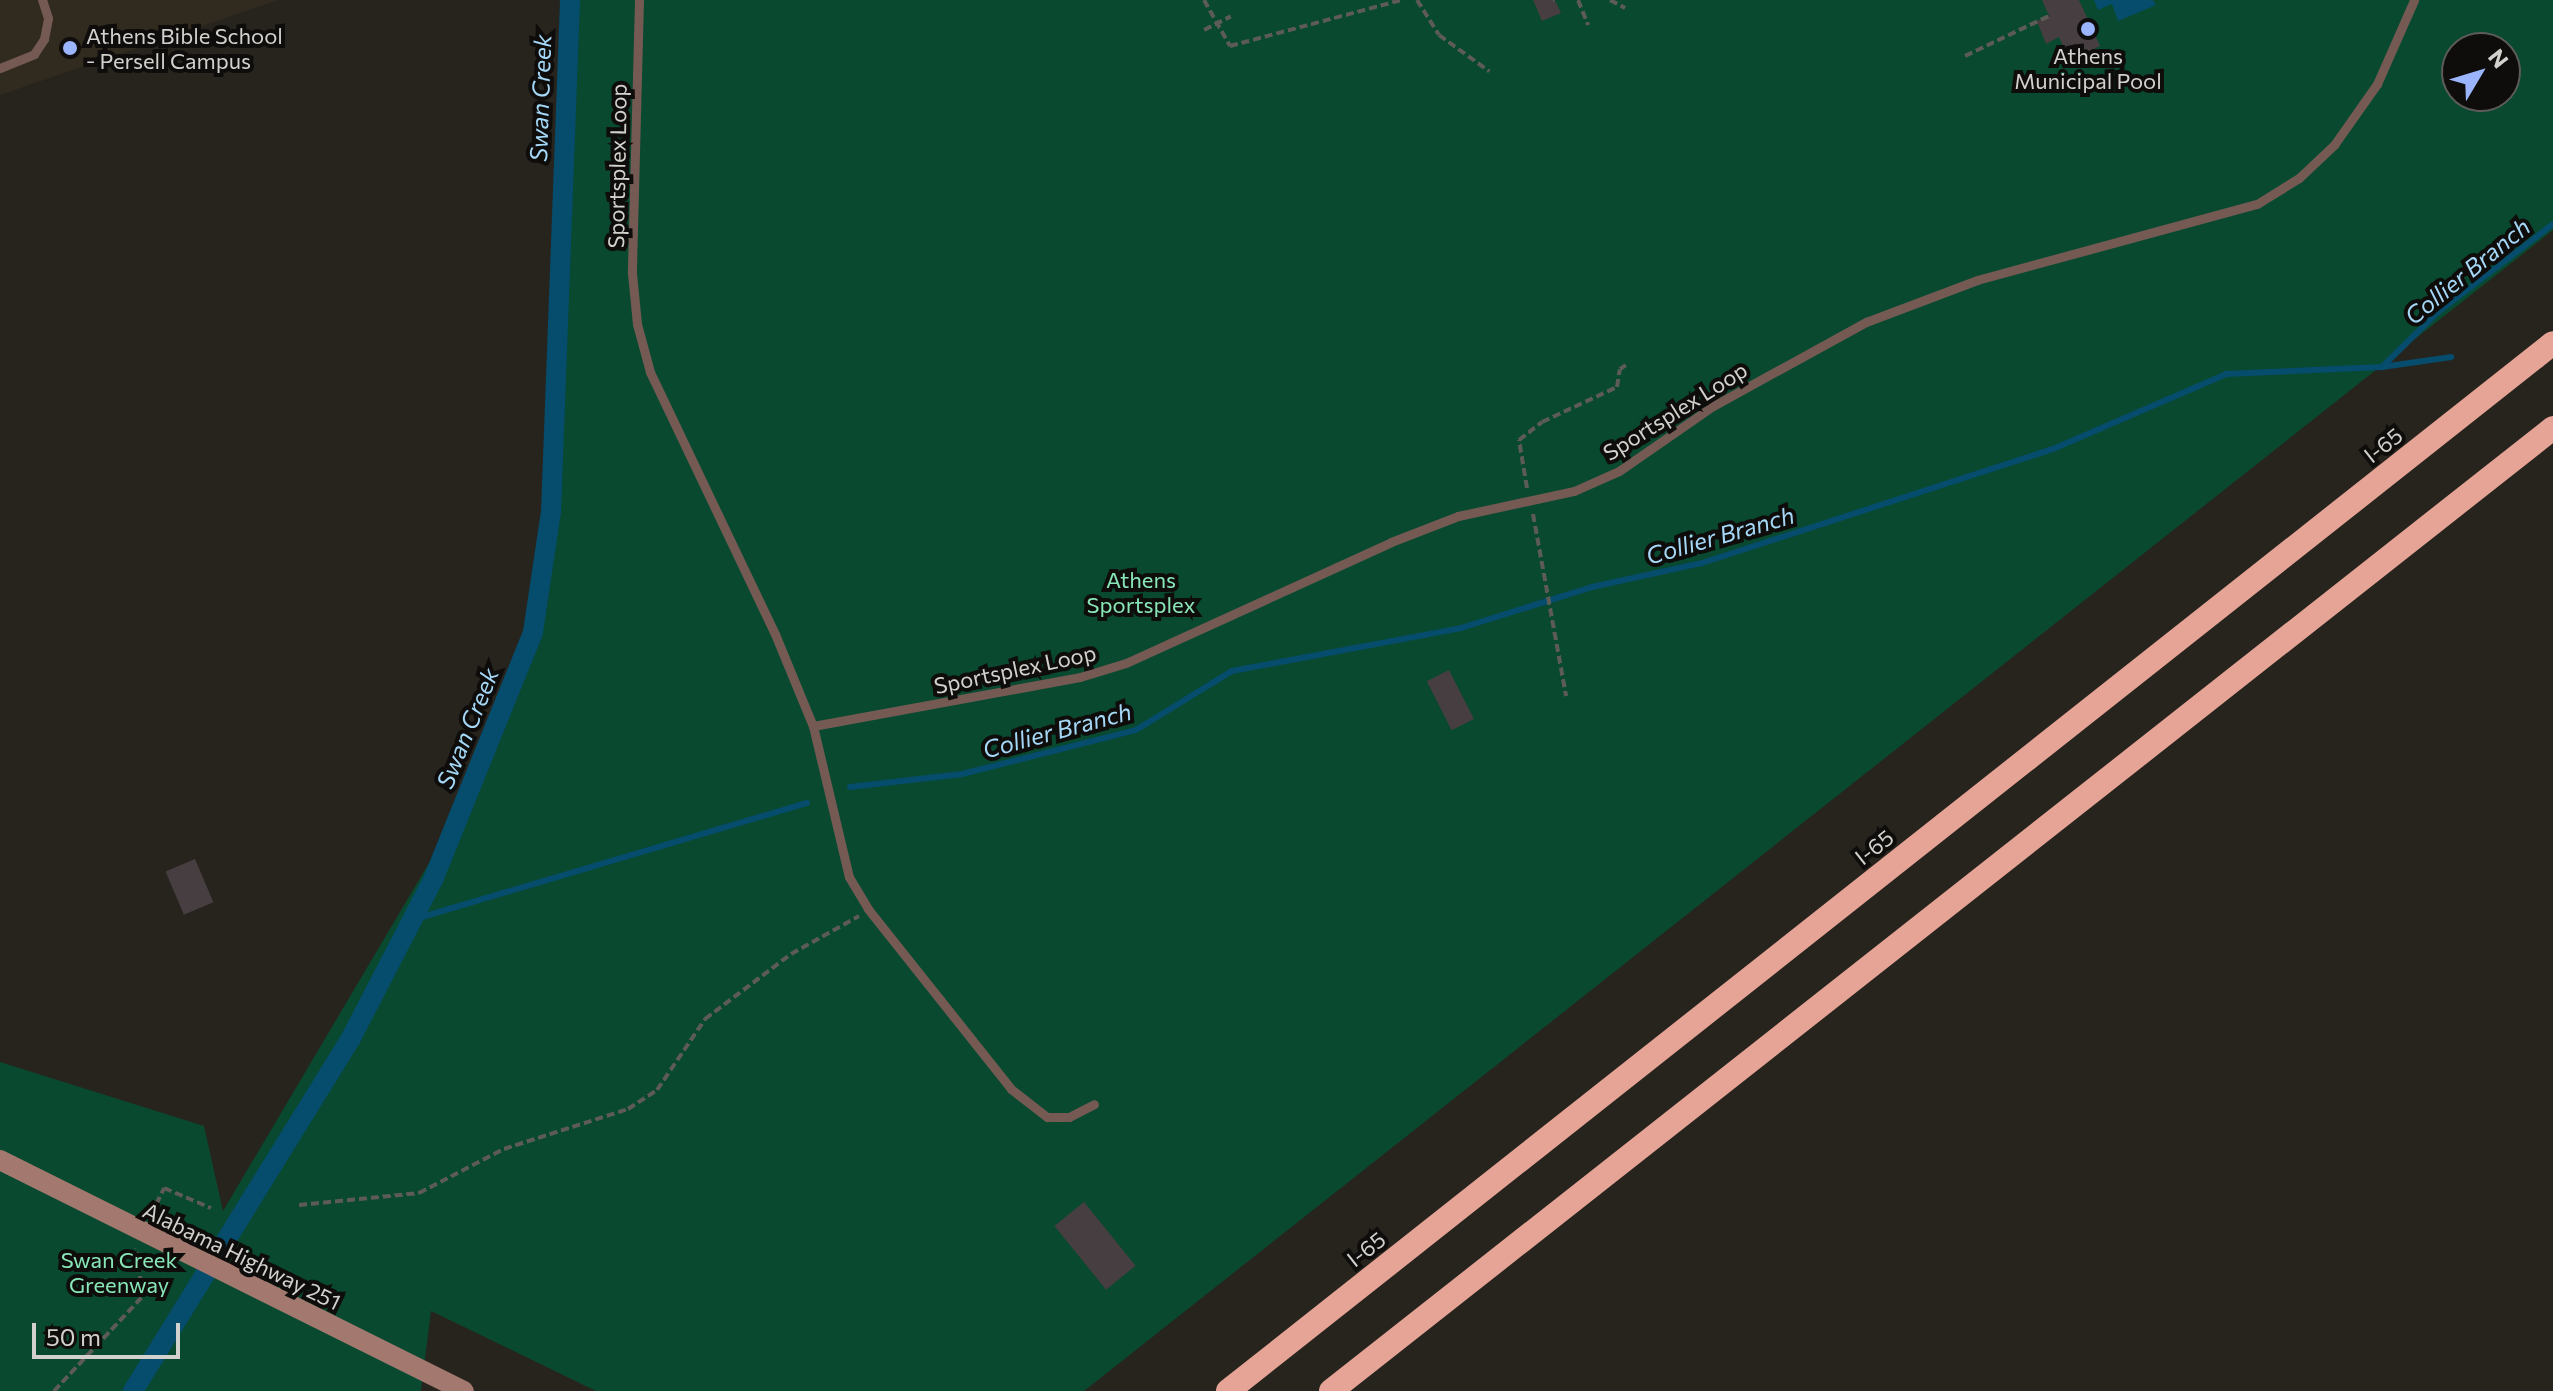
<!DOCTYPE html>
<style>
body{margin:0}
#map{position:relative;width:2553px;height:1391px;overflow:hidden;background:#27241e;font-family:Commissioner,sans-serif}
div>[style]{position:absolute}
.built>*{inset:0;background:#312b1f}
.green>*{inset:0;background:#094930}
.water>*{inset:0;background:#064c6c}
.stream>*{height:6px;margin:-3px;padding:0 3px;transform-origin:3px;border-radius:3px;background:#064c6c}
.canal>*{height:20px;margin:-10px;padding:0 10px;transform-origin:10px;border-radius:10px;background:#064c6c}
.building>*{inset:0;background:#463e40;transform-origin:0 0}
.path>*{height:4px;margin-top:-2px;transform-origin:0;background:repeating-linear-gradient(90deg,#5d5b55 0 8px,transparent 0 12px)}
.service>*{height:9px;margin:-4.5px;padding:0 4.5px;transform-origin:4.5px;border-radius:4.5px;background:#755a54}
.secondary>*{height:20px;margin:-10px;padding:0 10px;transform-origin:10px;border-radius:10px;background:#a3786f}
.motorway>*{height:24px;margin:-12px;padding:0 12px;transform-origin:12px;border-radius:12px;background:#e6a496}
.dots>*{width:22px;height:22px;translate:-50% -50%;box-sizing:border-box;border:4px solid #0f0d0b;border-radius:50%}
span{translate:-50% -50%;white-space:nowrap;text-align:center;line-height:1.15;-webkit-text-stroke:8px #0f0d0b;paint-order:stroke}
.poi-label{font-size:22px;color:#d3d1cd}
.left{translate:0 -50%;text-align:left}
.street-label{font-size:22px;color:#d3d1cd}
.park-label{font-size:22px;color:#88e7b9}
.water-label{font-size:24px;color:#a5d7f6;font-style:italic}
.north{position:absolute;left:2441px;top:32px;width:80px;height:80px;box-sizing:border-box;background:#0f0d0b;border:2px solid #5d5b59;border-radius:50%;rotate:52deg;font-size:22px;font-weight:700;line-height:32px;text-align:center;color:#d3d1cd}
.north::after{content:'';display:block;margin:auto;width:28px;height:36px;background:#9bb5fd;clip-path:polygon(50% 0,100% 100%,50% 72%,0 100%)}
.scale{position:absolute;left:32px;top:1323px;width:148px;height:36px;box-sizing:border-box;border:4px solid #d3d1cd;border-top:0;padding-left:10px;font-size:24px;line-height:28px;white-space:nowrap;color:#d3d1cd;-webkit-text-stroke:6px #0f0d0b;paint-order:stroke}
</style>
<div id="map">
<div class="built">
<div style="clip-path:polygon(0 0,278px 0,0 95px)"></div>
</div>
<div class="green">
<div style="clip-path:polygon(evenodd,570px 0,2553px 0,2553px 230px,1084px 1391px,596px 1391px,431px 1311px,421px 1391px,0 1391px,0 1062px,204px 1126px,223px 1211px,445px 836px,502px 719px,533px 619px,553px 515px,570px 0,2457px 48px,2505px 48px,2505px 96px,2457px 96px,2457px 48px)"></div>
</div>
<div class="water">
<div style="clip-path:polygon(2094px 0,2153px 0,2156px 5px,2118px 21px,2112px 4px,2098px 10px)"></div>
</div>
<div class="stream">
<div style="left:2382px;top:367px;width:78px;rotate:-44.5deg"></div>
<div style="left:2438px;top:312px;width:145px;rotate:-37.4deg"></div>
<div style="left:850px;top:787px;width:113px;rotate:-6.6deg"></div>
<div style="left:962px;top:774px;width:179px;rotate:-14.2deg"></div>
<div style="left:1136px;top:730px;width:113px;rotate:-31.6deg"></div>
<div style="left:1232px;top:671px;width:233px;rotate:-10.6deg"></div>
<div style="left:1461px;top:628px;width:137px;rotate:-17.4deg"></div>
<div style="left:1592px;top:587px;width:113px;rotate:-12.3deg"></div>
<div style="left:1702px;top:563px;width:369px;rotate:-18deg"></div>
<div style="left:2053px;top:449px;width:189px;rotate:-23.4deg"></div>
<div style="left:2226px;top:374px;width:156px;rotate:-2.6deg"></div>
<div style="left:2382px;top:367px;width:70px;rotate:-8.2deg"></div>
<div style="left:412px;top:920px;width:412px;rotate:-16.5deg"></div>
</div>
<div class="canal">
<div style="left:133px;top:1391px;width:415px;rotate:-58.3deg"></div>
<div style="left:351px;top:1038px;width:178px;rotate:-62.6deg"></div>
<div style="left:433px;top:880px;width:267px;rotate:-68deg"></div>
<div style="left:533px;top:632px;width:121px;rotate:-81.5deg"></div>
<div style="left:551px;top:512px;width:512px;rotate:-87.87deg"></div>
</div>
<div class="building">
<div style="clip-path:polygon(1533px 0,1555px 0,1561px 13px,1542px 21px)"></div>
<div style="clip-path:polygon(2042px 0,2079px 0,2100px 46px,2070px 61px,2059px 37px,2046px 44px,2037px 21px,2049px 16px)"></div>
<div style="left:1449px;top:670px;width:55px;height:25px;rotate:63deg"></div>
<div style="left:195px;top:859px;width:47px;height:32px;rotate:67deg"></div>
<div style="left:1084px;top:1202px;width:82px;height:38px;rotate:51deg"></div>
</div>
<div class="path">
<div style="left:1204px;top:0;width:53px;rotate:60.5deg"></div>
<div style="left:1230px;top:46px;width:178px;rotate:-15deg"></div>
<div style="left:1417px;top:0;width:41px;rotate:57.8deg"></div>
<div style="left:1439px;top:35px;width:62px;rotate:35.8deg"></div>
<div style="left:1553px;top:0;width:1px"></div>
<div style="left:1578px;top:0;width:27px;rotate:68deg"></div>
<div style="left:1610px;top:0;width:17px;rotate:28deg"></div>
<div style="left:1204px;top:30px;width:30px;rotate:-27deg"></div>
<div style="left:1965px;top:56px;width:93px;rotate:-25.5deg"></div>
<div style="left:1527px;top:488px;width:49px;rotate:-99.5deg"></div>
<div style="left:1519px;top:440px;width:29px;rotate:-38deg"></div>
<div style="left:1542px;top:422px;width:83px;rotate:-25deg"></div>
<div style="left:1617px;top:387px;width:18px;rotate:-81deg"></div>
<div style="left:1620px;top:369px;width:7px;rotate:-34deg"></div>
<div style="left:1533px;top:514px;width:185px;rotate:79.7deg"></div>
<div style="left:299px;top:1205px;width:121px;rotate:-5.7deg"></div>
<div style="left:419px;top:1193px;width:96px;rotate:-27.4deg"></div>
<div style="left:504px;top:1149px;width:130px;rotate:-17.9deg"></div>
<div style="left:628px;top:1109px;width:35px;rotate:-33deg"></div>
<div style="left:657px;top:1090px;width:86px;rotate:-55.9deg"></div>
<div style="left:705px;top:1019px;width:108px;rotate:-37.1deg"></div>
<div style="left:791px;top:954px;width:78px;rotate:-29.2deg"></div>
<div style="left:151px;top:1215px;width:30px;rotate:-64deg"></div>
<div style="left:164px;top:1188px;width:51px;rotate:23.1deg"></div>
<div style="left:54px;top:1391px;width:130px;rotate:-46.9deg"></div>
<div style="left:143px;top:1296px;width:48px;rotate:-98.5deg"></div>
</div>
<div class="service">
<div style="left:639px;top:0;width:273px;rotate:91.5deg"></div>
<div style="left:632px;top:273px;width:51px;rotate:84.4deg"></div>
<div style="left:637px;top:324px;width:50px;rotate:74.8deg"></div>
<div style="left:650px;top:372px;width:290px;rotate:64.5deg"></div>
<div style="left:775px;top:634px;width:100px;rotate:67.6deg"></div>
<div style="left:813px;top:726px;width:155px;rotate:76.6deg"></div>
<div style="left:849px;top:877px;width:37px;rotate:59deg"></div>
<div style="left:868px;top:909px;width:230px;rotate:51.5deg"></div>
<div style="left:1011px;top:1089px;width:46px;rotate:37.9deg"></div>
<div style="left:1047px;top:1117px;width:22px"></div>
<div style="left:1069px;top:1117px;width:28px;rotate:-27deg"></div>
<div style="left:0;top:68px;width:37px;rotate:-22deg"></div>
<div style="left:34px;top:54px;width:18px;rotate:-56deg"></div>
<div style="left:44px;top:39px;width:21px;rotate:-79deg"></div>
<div style="left:48px;top:18px;width:19px;rotate:-108deg"></div>
<div style="left:813px;top:726px;width:271px;rotate:-10.4deg"></div>
<div style="left:1080px;top:677px;width:48px;rotate:-16.9deg"></div>
<div style="left:1126px;top:663px;width:291px;rotate:-24.5deg"></div>
<div style="left:1391px;top:542px;width:72px;rotate:-21.2deg"></div>
<div style="left:1458px;top:516px;width:119px;rotate:-12.2deg"></div>
<div style="left:1574px;top:491px;width:49px;rotate:-24deg"></div>
<div style="left:1619px;top:471px;width:114px;rotate:-34.7deg"></div>
<div style="left:1713px;top:406px;width:175px;rotate:-28.8deg"></div>
<div style="left:1866px;top:322px;width:119px;rotate:-20.7deg"></div>
<div style="left:1977px;top:280px;width:290px;rotate:-15.2deg"></div>
<div style="left:2257px;top:204px;width:49px;rotate:-31.8deg"></div>
<div style="left:2299px;top:178px;width:48px;rotate:-43.3deg"></div>
<div style="left:2334px;top:145px;width:75px;rotate:-54.8deg"></div>
<div style="left:2377px;top:84px;width:92px;rotate:-66.2deg"></div>
</div>
<div class="secondary">
<div style="left:0;top:1160px;width:518px;rotate:26.47deg"></div>
</div>
<div class="motorway">
<div style="left:1228px;top:1391px;width:1689px;rotate:-38.34deg"></div>
<div style="left:1331px;top:1391px;width:1556px;rotate:-38.24deg"></div>
</div>
<div class="dots">
<div style="left:2088px;top:29px;background:#9bb5fd"></div>
<div style="left:70px;top:48px;background:#9bb5fd"></div>
</div>
<div class="poi-label">
<span class="left" style="left:86px;top:48px">Athens Bible School<br>- Persell Campus</span>
<span style="left:2088px;top:68px">Athens<br>Municipal Pool</span>
</div>
<div class="street-label">
<span style="left:617px;top:166px;rotate:-89deg">Sportsplex Loop</span>
<span style="left:1675px;top:411px;rotate:-32deg">Sportsplex Loop</span>
<span style="left:2383px;top:445px;rotate:-38deg">I-65</span>
<span style="left:1015px;top:669px;rotate:-12deg">Sportsplex Loop</span>
<span style="left:1874px;top:847px;rotate:-38deg">I-65</span>
<span style="left:1366px;top:1249px;rotate:-38deg">I-65</span>
<span style="left:242px;top:1256px;rotate:26deg">Alabama Highway 251</span>
</div>
<div class="park-label">
<span style="left:1141px;top:592px">Athens<br>Sportsplex</span>
<span style="left:119px;top:1272px">Swan Creek<br>Greenway</span>
</div>
<div class="water-label">
<span style="left:540px;top:98px;rotate:-88deg">Swan Creek</span>
<span style="left:2467px;top:271px;rotate:-39deg">Collier Branch</span>
<span style="left:1720px;top:535px;rotate:-16deg">Collier Branch</span>
<span style="left:467px;top:728px;rotate:-68deg">Swan Creek</span>
<span style="left:1057px;top:730px;rotate:-15deg">Collier Branch</span>
</div>
<div class="north">N</div>
<div class="scale">50 m</div>
</div>
